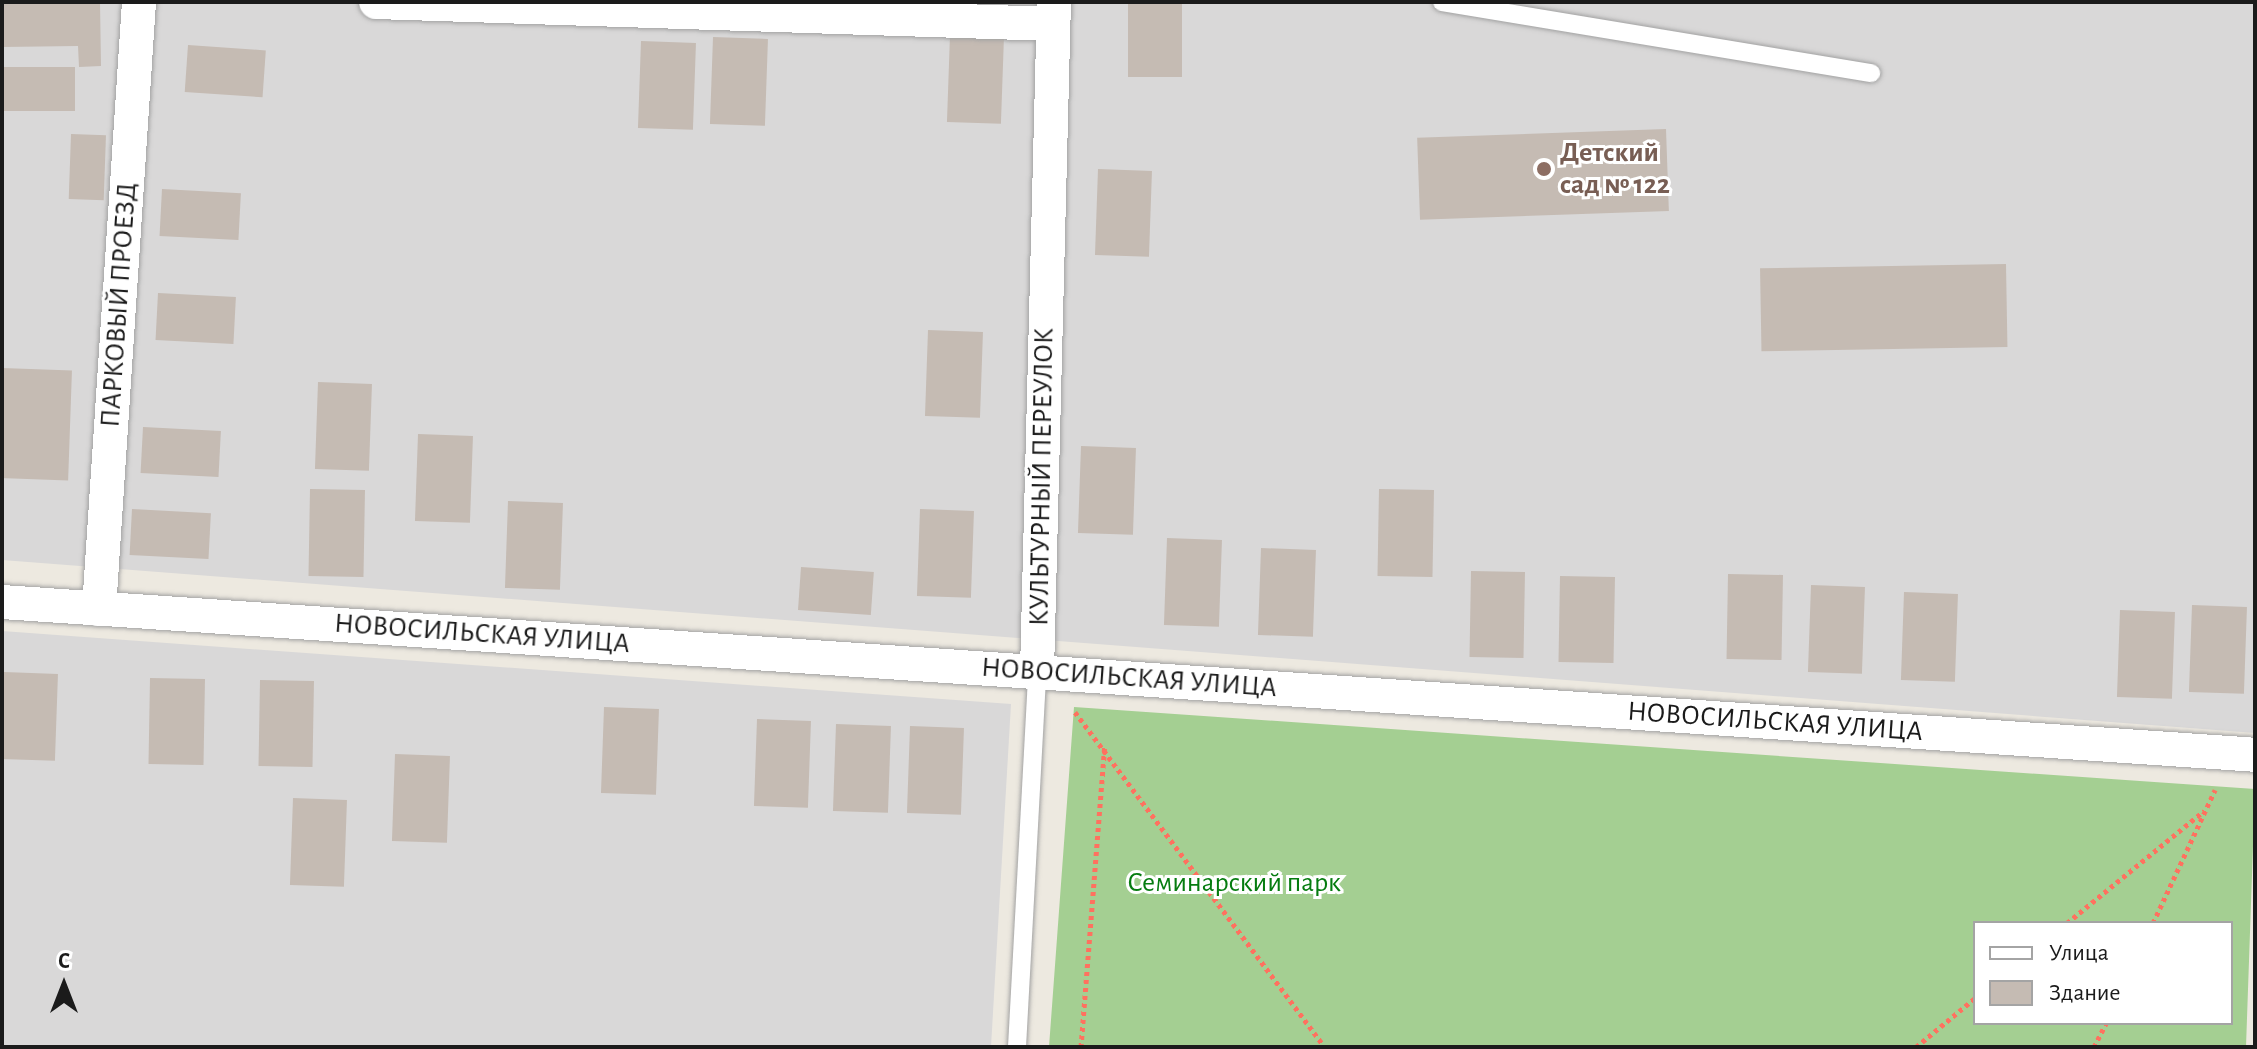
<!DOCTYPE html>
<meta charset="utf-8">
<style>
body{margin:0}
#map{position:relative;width:2257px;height:1049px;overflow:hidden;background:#ede9e0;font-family:"Alegreya Sans",sans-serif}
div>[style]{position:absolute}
.residential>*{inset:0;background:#d9d8d8}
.forest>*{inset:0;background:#a4cf92}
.building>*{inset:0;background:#c5bbb3;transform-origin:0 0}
.path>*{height:5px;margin-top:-2.5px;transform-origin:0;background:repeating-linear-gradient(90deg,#ff715f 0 4px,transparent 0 8px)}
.roads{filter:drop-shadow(0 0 2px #a2a2a2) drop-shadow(0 0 2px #a2a2a2)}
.lane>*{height:18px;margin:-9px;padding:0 9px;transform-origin:9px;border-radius:9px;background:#fff}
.street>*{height:34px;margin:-17px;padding:0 17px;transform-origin:17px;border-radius:17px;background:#fff}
.dots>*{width:22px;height:22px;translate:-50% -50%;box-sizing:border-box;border:4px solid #fff;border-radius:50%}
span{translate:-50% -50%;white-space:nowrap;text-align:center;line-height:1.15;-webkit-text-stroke:6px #fff;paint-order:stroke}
.education-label{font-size:28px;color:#785e54;font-weight:700}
.left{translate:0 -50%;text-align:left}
.street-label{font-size:28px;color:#1b1b1b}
.park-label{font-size:28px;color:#067c10}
.frame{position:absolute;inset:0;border:4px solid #1b1b1b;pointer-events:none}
.legend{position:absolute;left:1973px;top:921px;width:260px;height:104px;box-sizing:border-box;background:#fff;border:2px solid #a4a4a4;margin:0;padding:10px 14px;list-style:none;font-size:24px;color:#1b1b1b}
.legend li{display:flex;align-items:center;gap:16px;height:40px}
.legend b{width:40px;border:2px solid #a4a4a4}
.north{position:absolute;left:24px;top:945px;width:80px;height:80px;-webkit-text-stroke:6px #fff;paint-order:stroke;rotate:0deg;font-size:22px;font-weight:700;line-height:32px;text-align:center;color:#1b1b1b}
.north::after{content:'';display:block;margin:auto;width:28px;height:36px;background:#1b1b1b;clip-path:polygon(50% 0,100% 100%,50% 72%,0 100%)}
</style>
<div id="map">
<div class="residential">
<div style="clip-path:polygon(2px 2px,2255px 2px,2255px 733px,2px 560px)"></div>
<div style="clip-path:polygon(2px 631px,1011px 704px,991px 1047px,2px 1047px)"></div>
</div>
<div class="forest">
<div style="clip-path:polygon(evenodd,1074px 707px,2255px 789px,2246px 1047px,1049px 1047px,1074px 707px,1975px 923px,2231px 923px,2231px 1023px,1975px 1023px,1975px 923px)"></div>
</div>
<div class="building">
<div style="clip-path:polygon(2px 2px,100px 2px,101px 66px,79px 67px,78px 46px,2px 47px)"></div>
<div style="left:1128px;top:2px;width:54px;height:75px"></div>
<div style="left:950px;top:35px;width:54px;height:87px;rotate:2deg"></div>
<div style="left:713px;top:37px;width:55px;height:87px;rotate:2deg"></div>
<div style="left:641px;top:41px;width:55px;height:87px;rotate:2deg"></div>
<div style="left:188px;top:45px;width:78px;height:47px;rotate:4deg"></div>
<div style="left:2px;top:67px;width:73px;height:44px"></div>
<div style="left:1666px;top:129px;width:82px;height:249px;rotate:88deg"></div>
<div style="left:71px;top:134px;width:35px;height:65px;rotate:2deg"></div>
<div style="left:1098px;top:169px;width:54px;height:86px;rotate:2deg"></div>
<div style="left:162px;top:189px;width:79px;height:47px;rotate:3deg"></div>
<div style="left:2006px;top:264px;width:83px;height:246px;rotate:89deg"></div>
<div style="left:158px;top:293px;width:78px;height:47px;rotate:3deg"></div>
<div style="left:928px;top:330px;width:55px;height:86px;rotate:2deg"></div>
<div style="left:2px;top:368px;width:70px;height:110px;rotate:2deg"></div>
<div style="left:318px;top:382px;width:54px;height:87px;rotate:2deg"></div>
<div style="left:143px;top:427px;width:78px;height:46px;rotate:3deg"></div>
<div style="left:418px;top:434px;width:55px;height:87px;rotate:2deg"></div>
<div style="left:1081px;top:446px;width:55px;height:87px;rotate:2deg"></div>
<div style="left:310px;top:489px;width:55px;height:87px;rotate:1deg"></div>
<div style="left:1379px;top:489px;width:55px;height:87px;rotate:1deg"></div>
<div style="left:508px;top:501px;width:55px;height:87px;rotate:2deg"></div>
<div style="left:132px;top:509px;width:79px;height:46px;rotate:3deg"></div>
<div style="left:920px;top:509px;width:54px;height:87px;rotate:2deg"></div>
<div style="left:1167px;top:538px;width:55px;height:87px;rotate:2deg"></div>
<div style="left:1261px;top:548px;width:55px;height:87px;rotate:2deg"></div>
<div style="left:801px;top:567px;width:73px;height:43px;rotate:4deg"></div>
<div style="left:1471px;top:571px;width:54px;height:86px;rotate:1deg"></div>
<div style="left:1728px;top:574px;width:55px;height:85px;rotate:1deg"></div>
<div style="left:1560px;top:576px;width:55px;height:86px;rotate:1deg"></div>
<div style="left:1811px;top:585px;width:54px;height:87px;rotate:2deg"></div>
<div style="left:1904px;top:592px;width:54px;height:88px;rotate:2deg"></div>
<div style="left:2192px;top:605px;width:55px;height:87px;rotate:2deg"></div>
<div style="left:2120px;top:610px;width:55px;height:87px;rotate:2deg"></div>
<div style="left:4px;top:672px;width:54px;height:87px;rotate:2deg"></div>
<div style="left:150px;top:678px;width:55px;height:86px;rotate:1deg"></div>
<div style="left:260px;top:680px;width:54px;height:86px;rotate:1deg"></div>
<div style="left:604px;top:707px;width:55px;height:86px;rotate:2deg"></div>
<div style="left:757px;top:719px;width:54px;height:87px;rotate:2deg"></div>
<div style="left:836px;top:724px;width:55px;height:87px;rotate:2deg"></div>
<div style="left:910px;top:726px;width:54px;height:87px;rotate:2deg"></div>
<div style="left:395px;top:754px;width:55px;height:87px;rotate:2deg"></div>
<div style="left:293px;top:798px;width:54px;height:87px;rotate:2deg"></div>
</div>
<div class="path">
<div style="left:1075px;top:712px;width:418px;rotate:53.3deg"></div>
<div style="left:2067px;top:923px;width:177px;rotate:-39.3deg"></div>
<div style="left:2153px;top:923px;width:147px;rotate:-65deg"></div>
<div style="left:1081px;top:1047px;width:303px;rotate:-85.5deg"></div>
<div style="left:1916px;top:1047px;width:77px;rotate:-39.7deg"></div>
<div style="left:2094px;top:1047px;width:27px;rotate:-63deg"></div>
</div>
<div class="roads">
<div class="lane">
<div style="left:1442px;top:2px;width:435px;rotate:9.4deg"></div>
<div style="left:1017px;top:1047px;width:376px;rotate:-86.9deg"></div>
</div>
<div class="street">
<div style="left:376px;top:2px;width:677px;rotate:1.86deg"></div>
<div style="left:2px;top:602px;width:2258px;rotate:3.88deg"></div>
<div style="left:99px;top:609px;width:608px;rotate:-86.23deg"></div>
<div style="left:1037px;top:672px;width:670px;rotate:-88.55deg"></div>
</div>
</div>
<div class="dots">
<div style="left:1544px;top:169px;background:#8d6e63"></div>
</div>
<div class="education-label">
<span class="left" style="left:1560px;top:169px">Детский<br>сад № 122</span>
</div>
<div class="street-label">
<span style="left:119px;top:305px;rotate:-86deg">ПАРКОВЫЙ ПРОЕЗД</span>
<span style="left:1042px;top:477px;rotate:-89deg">КУЛЬТУРНЫЙ ПЕРЕУЛОК</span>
<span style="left:482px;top:634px;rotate:4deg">НОВОСИЛЬСКАЯ УЛИЦА</span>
<span style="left:1129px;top:678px;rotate:4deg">НОВОСИЛЬСКАЯ УЛИЦА</span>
<span style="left:1775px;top:722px;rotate:4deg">НОВОСИЛЬСКАЯ УЛИЦА</span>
</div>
<div class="park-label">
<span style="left:1234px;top:883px">Семинарский парк</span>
</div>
<div class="frame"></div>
<ul class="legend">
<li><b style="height:10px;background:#fff"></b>Улица</li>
<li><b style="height:22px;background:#c5bbb3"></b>Здание</li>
</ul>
<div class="north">С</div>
</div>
